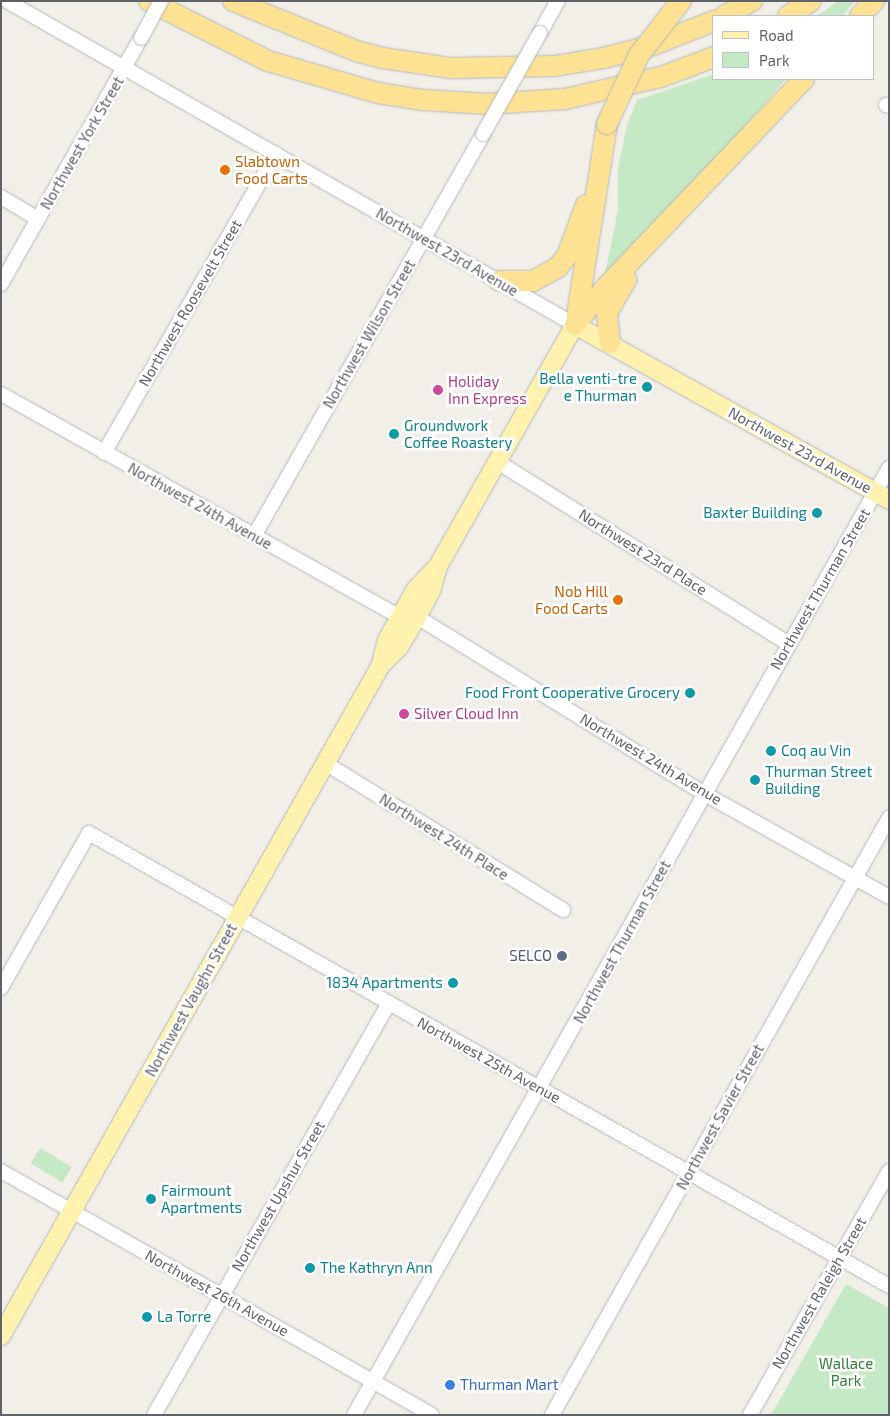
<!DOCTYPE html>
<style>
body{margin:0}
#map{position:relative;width:890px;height:1416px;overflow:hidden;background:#f1efe8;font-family:"Exo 2",sans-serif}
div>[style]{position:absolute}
.green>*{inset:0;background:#c5e8c5;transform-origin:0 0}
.roads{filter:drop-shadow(0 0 1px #b5b8bc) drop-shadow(0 0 1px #b5b8bc)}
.minor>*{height:14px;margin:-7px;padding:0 7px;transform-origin:7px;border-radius:7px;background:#fff}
.major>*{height:18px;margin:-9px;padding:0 9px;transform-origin:9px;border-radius:9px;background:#fff2af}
.highway>*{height:20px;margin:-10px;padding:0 10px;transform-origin:10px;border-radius:10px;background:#fde293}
.bridges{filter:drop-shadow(0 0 1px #b5b8bc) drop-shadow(0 0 1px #b5b8bc)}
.minor-bridge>*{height:14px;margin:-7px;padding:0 7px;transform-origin:7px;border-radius:7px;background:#fff}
.highway-bridge>*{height:20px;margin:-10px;padding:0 10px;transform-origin:10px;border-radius:10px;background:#fde293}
.dots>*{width:14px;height:14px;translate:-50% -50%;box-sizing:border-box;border:2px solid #fff;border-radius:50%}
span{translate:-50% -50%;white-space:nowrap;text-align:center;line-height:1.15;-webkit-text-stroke:5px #fff;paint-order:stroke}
.street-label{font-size:15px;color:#5f6368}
.food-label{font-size:15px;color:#c56008}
.left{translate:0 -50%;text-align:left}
.right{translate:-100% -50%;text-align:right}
.culture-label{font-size:15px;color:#0d838f}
.hotel-label{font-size:15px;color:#b23c85}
.service-label{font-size:15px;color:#4e5e75}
.park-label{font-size:15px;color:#348238}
.shop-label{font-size:15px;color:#366cbe}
.frame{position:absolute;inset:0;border:2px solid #5f6368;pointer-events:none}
.legend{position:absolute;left:712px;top:15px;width:162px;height:65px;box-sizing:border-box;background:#fff;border:1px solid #bfc1c3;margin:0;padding:6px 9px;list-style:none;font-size:15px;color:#5f6368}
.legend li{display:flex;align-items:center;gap:10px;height:25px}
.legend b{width:25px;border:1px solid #bfc1c3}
</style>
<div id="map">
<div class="green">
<div style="clip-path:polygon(838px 1px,855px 1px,842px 16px,817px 16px)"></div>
<div style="clip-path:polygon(714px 74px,714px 79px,786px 79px,609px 282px,604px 279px,618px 210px,618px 169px,627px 125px,637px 100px)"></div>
<div style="left:40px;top:1148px;width:37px;height:18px;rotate:31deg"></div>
<div style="clip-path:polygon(846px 1284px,889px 1308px,889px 1415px,771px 1415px)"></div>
</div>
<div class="roads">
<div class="minor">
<div style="left:7px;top:1px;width:654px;rotate:29.7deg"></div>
<div style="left:540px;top:33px;width:37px;rotate:-61deg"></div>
<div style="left:886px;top:105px;width:3px;rotate:18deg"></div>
<div style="left:1px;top:197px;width:43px;rotate:30.7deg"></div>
<div style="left:1px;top:284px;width:283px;rotate:-60.4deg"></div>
<div style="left:1px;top:394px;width:457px;rotate:29.2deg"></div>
<div style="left:104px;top:453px;width:345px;rotate:-60.1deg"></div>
<div style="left:496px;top:461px;width:345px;rotate:32deg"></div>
<div style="left:254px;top:536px;width:463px;rotate:-60.3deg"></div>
<div style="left:417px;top:617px;width:338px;rotate:31.6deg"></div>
<div style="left:705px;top:794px;width:211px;rotate:29.2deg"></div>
<div style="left:325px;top:763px;width:280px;rotate:31.7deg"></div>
<div style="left:1px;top:988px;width:178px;rotate:-60.4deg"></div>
<div style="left:89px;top:833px;width:919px;rotate:29.52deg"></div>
<div style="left:1px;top:1171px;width:495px;rotate:29.5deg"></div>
<div style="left:154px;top:1415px;width:473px;rotate:-60.3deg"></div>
<div style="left:354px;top:1415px;width:1088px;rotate:-60.54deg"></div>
<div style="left:552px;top:1415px;width:686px;rotate:-60.56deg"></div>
<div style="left:750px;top:1415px;width:281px;rotate:-60.3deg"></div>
</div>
<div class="major">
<div style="left:381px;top:664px;width:25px;rotate:-76deg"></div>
<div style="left:387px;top:640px;width:59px;rotate:-60.4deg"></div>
<div style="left:416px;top:589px;width:28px;rotate:-46deg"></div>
<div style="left:1px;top:1336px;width:771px;rotate:-60.48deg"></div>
<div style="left:381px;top:665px;width:25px;rotate:-45deg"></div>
<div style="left:399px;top:647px;width:35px;rotate:-59deg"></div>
<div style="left:417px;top:617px;width:30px;rotate:-62deg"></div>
<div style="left:431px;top:591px;width:26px;rotate:-74deg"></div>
<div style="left:438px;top:566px;width:277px;rotate:-60.4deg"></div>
<div style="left:575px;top:325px;width:359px;rotate:29.1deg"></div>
</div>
<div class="highway">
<div style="left:149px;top:1px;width:133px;rotate:26.8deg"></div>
<div style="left:268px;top:61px;width:115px;rotate:16.2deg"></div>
<div style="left:378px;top:93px;width:46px;rotate:8.8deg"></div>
<div style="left:423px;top:100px;width:65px;rotate:3.5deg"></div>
<div style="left:488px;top:104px;width:77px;rotate:-3.7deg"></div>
<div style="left:565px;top:99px;width:98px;rotate:-12.9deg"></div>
<div style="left:661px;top:77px;width:57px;rotate:-20.7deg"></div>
<div style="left:233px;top:1px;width:133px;rotate:22.1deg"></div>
<div style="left:356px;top:51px;width:28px;rotate:15deg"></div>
<div style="left:383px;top:58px;width:69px;rotate:8.4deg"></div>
<div style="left:451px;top:68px;width:104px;rotate:-1.1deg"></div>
<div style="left:555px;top:66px;width:50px;rotate:-9.3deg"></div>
<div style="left:604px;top:58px;width:51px;rotate:-14.9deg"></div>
<div style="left:653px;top:45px;width:66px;rotate:-21.5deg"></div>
<div style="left:724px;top:16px;width:32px;rotate:-28deg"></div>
<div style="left:788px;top:16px;width:27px;rotate:-33deg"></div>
<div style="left:860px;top:16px;width:21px;rotate:-47deg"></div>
<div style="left:499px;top:281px;width:34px"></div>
<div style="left:533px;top:281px;width:29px;rotate:-29deg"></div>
<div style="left:558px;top:267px;width:14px;rotate:-51deg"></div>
<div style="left:567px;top:256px;width:54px;rotate:-69.6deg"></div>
<div style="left:576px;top:322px;width:200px;rotate:-81.1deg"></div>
<div style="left:575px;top:325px;width:49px;rotate:-50.8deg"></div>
<div style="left:606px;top:287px;width:287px;rotate:-46.4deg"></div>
<div style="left:610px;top:343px;width:30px;rotate:-96deg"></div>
<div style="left:607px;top:313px;width:39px;rotate:-60deg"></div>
</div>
</div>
<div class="bridges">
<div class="minor-bridge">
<div style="left:141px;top:38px;width:42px;rotate:-61.6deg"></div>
<div style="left:483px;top:134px;width:116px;rotate:-60.6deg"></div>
</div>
<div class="highway-bridge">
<div style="left:607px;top:124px;width:76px;rotate:-65.1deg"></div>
<div style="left:639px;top:55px;width:68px;rotate:-52.1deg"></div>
</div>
</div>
<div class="dots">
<div style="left:225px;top:170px;background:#e8710a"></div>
<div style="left:647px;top:387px;background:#0f9aa8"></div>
<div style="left:438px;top:390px;background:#d1479c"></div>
<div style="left:394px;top:434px;background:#0f9aa8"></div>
<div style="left:817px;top:513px;background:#0f9aa8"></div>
<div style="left:618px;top:600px;background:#e8710a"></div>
<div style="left:690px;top:693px;background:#0f9aa8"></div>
<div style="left:404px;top:714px;background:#d1479c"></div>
<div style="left:771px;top:751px;background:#0f9aa8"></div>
<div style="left:755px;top:780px;background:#0f9aa8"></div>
<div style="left:562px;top:956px;background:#5c6f8a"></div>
<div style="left:453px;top:983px;background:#0f9aa8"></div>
<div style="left:151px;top:1199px;background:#0f9aa8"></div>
<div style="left:310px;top:1268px;background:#0f9aa8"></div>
<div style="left:147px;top:1317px;background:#0f9aa8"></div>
<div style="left:450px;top:1385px;background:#3f7fe0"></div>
</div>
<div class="street-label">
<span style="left:82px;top:143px;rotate:-60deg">Northwest York Street</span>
<span style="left:447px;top:252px;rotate:30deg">Northwest 23rd Avenue</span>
<span style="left:190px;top:303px;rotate:-60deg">Northwest Roosevelt Street</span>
<span style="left:369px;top:334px;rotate:-60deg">Northwest Wilson Street</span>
<span style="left:800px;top:450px;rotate:29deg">Northwest 23rd Avenue</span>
<span style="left:200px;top:506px;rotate:29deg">Northwest 24th Avenue</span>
<span style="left:643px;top:552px;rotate:32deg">Northwest 23rd Place</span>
<span style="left:820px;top:589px;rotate:-60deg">Northwest Thurman Street</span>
<span style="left:651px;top:759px;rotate:31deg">Northwest 24th Avenue</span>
<span style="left:444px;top:837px;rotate:32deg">Northwest 24th Place</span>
<span style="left:622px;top:942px;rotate:-61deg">Northwest Thurman Street</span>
<span style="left:191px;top:1000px;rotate:-61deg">Northwest Vaughn Street</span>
<span style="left:489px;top:1060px;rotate:29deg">Northwest 25th Avenue</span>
<span style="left:720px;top:1117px;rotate:-61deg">Northwest Savier Street</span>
<span style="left:278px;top:1196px;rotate:-60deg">Northwest Upshur Street</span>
<span style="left:217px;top:1293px;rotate:29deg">Northwest 26th Avenue</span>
<span style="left:819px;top:1293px;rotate:-60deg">Northwest Raleigh Street</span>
</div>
<div class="food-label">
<span class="left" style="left:235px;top:170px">Slabtown<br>Food Carts</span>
<span class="right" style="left:608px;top:600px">Nob Hill<br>Food Carts</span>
</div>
<div class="culture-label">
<span class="right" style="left:637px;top:387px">Bella venti-tre<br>e Thurman</span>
<span class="left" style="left:404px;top:434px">Groundwork<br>Coffee Roastery</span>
<span class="right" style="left:807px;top:513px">Baxter Building</span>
<span class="right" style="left:680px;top:693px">Food Front Cooperative Grocery</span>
<span class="left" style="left:781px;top:751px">Coq au Vin</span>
<span class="left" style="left:765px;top:780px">Thurman Street<br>Building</span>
<span class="right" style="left:443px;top:983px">1834 Apartments</span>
<span class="left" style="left:161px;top:1199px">Fairmount<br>Apartments</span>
<span class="left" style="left:320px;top:1268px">The Kathryn Ann</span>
<span class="left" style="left:157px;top:1317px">La Torre</span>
</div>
<div class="hotel-label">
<span class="left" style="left:448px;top:390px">Holiday<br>Inn Express</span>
<span class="left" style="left:414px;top:714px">Silver Cloud Inn</span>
</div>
<div class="service-label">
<span class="right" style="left:552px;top:956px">SELCO</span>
</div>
<div class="park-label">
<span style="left:846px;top:1372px">Wallace<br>Park</span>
</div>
<div class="shop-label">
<span class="left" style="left:460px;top:1385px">Thurman Mart</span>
</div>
<div class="frame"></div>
<ul class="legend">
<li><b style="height:6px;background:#fff2af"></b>Road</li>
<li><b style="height:14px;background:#c5e8c5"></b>Park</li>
</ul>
</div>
